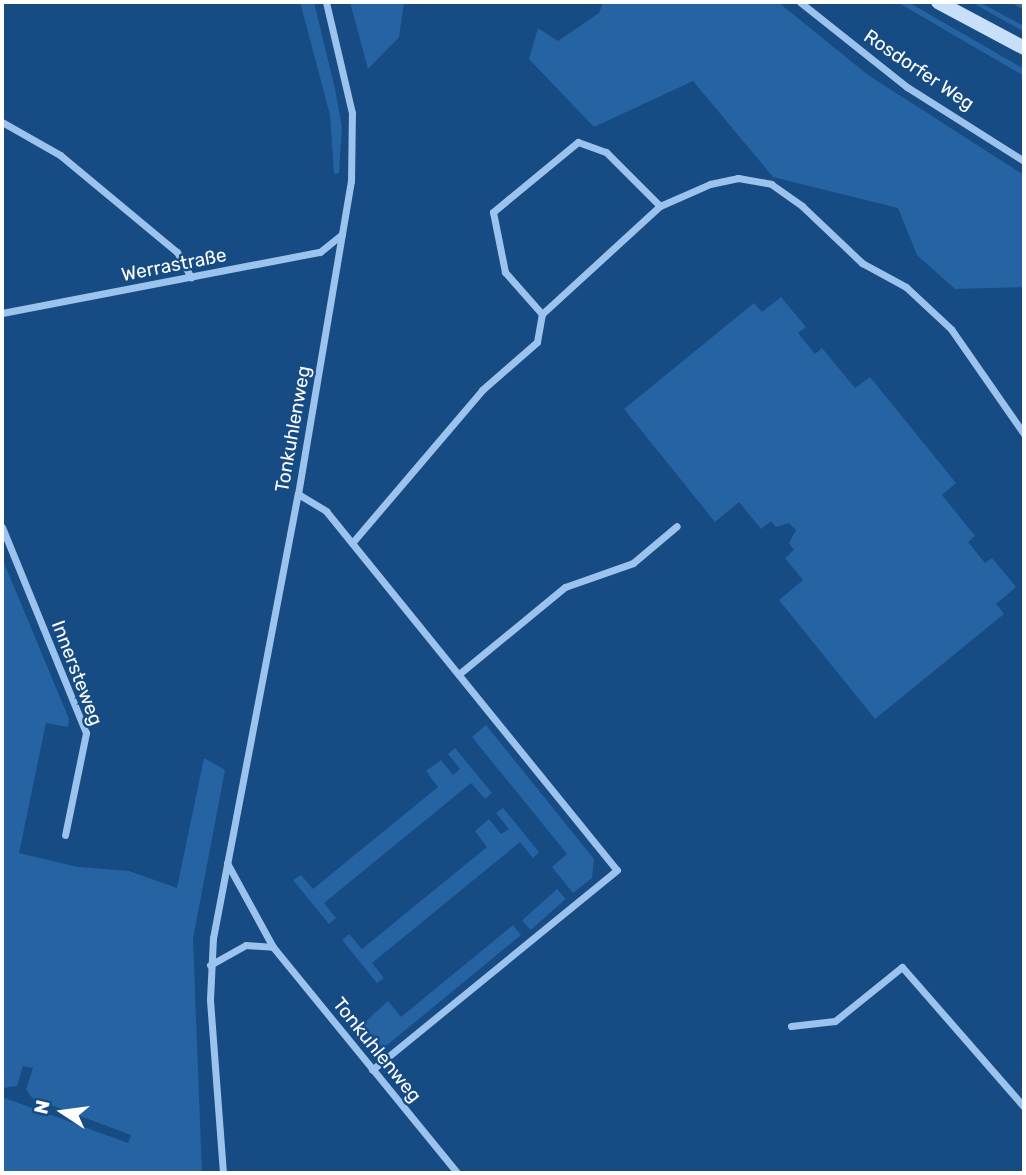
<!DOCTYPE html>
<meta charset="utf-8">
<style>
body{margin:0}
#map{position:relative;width:1026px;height:1175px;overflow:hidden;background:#174b84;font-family:Rubik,sans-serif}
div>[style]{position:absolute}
.green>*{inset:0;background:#2563a2;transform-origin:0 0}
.stream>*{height:8px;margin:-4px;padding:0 4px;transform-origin:4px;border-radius:4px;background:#3c638d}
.street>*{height:7px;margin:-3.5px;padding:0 3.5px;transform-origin:3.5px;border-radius:3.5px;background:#9bc3ed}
.secondary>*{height:14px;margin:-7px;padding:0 7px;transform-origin:7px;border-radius:7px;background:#c8dff9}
span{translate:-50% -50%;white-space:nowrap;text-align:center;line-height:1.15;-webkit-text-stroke:5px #174b84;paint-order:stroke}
.street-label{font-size:19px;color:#fff}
.frame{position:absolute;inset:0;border:4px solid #fff;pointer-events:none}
.north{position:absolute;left:28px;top:1077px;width:70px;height:70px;-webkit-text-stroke:5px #174b84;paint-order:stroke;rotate:283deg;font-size:19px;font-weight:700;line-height:28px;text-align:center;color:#fff}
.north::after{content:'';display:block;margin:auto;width:24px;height:32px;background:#fff;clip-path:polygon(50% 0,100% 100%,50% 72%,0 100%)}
</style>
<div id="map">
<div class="green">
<div style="clip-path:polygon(300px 2px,314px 2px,335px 89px,342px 127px,339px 173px,334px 174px,330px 115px)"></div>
<div style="clip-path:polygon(350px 2px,404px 2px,399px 37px,368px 69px)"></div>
<div style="clip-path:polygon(603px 2px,778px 2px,868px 75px,1024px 175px,1024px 287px,955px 289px,917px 255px,898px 208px,773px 177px,693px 81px,594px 127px,529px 59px,538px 28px,558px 41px,599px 13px)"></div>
<div style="clip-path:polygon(897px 2px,908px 2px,1024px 69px,1024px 76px)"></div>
<div style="clip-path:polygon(971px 2px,979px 2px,1024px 26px,1024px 32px)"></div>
<div style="clip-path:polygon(781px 297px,806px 327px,798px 333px,815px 354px,822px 348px,855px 388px,870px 377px,956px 483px,942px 495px,975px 536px,968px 542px,985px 563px,992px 558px,1016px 587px,996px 604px,1004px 614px,875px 719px,779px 600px,803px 580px,785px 558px,794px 550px,789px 543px,796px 530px,789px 523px,776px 527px,771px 521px,761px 529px,739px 502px,715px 522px,624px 409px,754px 303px,762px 312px)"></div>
<div style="clip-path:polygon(2px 558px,69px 719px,68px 727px,46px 723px,19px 853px,78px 867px,129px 871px,177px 888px,204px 758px,225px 770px,193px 939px,202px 1173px,2px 1173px,2px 1097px,128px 1143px,131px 1135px,32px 1098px,26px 1089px,33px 1068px,23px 1066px,17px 1086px,2px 1088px)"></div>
<div style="clip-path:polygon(486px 725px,594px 859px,592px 878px,573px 893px,552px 867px,567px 854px,472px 737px)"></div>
<div style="clip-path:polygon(455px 748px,492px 793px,485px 799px,471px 783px,324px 903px,336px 918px,329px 924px,293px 880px,301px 875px,313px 889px,438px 787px,426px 771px,441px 760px,453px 775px,460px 769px,448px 754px)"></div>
<div style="clip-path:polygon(503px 808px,539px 852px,533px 858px,520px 842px,372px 963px,384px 978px,377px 983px,342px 940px,349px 934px,362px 949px,487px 847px,475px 831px,489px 819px,501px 834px,509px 829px,496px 813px)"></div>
<div style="left:557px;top:889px;width:13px;height:47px;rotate:48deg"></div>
<div style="clip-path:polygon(513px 925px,521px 935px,386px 1046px,375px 1047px,362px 1040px,362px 1025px,388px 1001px,401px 1017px)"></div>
</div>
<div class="stream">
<div style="left:1018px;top:2px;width:7px;rotate:27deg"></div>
</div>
<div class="street">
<div style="left:800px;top:2px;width:137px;rotate:38.5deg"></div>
<div style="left:907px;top:87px;width:138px;rotate:32.3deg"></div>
<div style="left:2px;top:122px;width:67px;rotate:29.6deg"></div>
<div style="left:60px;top:155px;width:152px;rotate:39.7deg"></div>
<div style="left:177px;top:252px;width:29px;rotate:61deg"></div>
<div style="left:2px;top:313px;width:324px;rotate:-10.9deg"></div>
<div style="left:320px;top:252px;width:28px;rotate:-39deg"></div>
<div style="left:542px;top:314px;width:56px;rotate:-131.4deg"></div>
<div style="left:505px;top:272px;width:61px;rotate:-101.3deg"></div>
<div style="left:493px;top:212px;width:110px;rotate:-39.5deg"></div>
<div style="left:578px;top:142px;width:30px;rotate:20deg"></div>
<div style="left:606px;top:152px;width:76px;rotate:45deg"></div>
<div style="left:298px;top:494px;width:33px;rotate:31deg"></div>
<div style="left:326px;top:511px;width:462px;rotate:51deg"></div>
<div style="left:617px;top:870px;width:316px;rotate:140.8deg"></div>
<div style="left:2px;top:527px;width:222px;rotate:67.8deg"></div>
<div style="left:86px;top:733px;width:104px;rotate:101.6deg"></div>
<div style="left:352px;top:543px;width:201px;rotate:-49.6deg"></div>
<div style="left:482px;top:390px;width:73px;rotate:-41.1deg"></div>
<div style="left:537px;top:342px;width:28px;rotate:-80deg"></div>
<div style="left:542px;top:314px;width:160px;rotate:-42.5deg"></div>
<div style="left:660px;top:206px;width:55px;rotate:-23.7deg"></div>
<div style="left:710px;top:184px;width:29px;rotate:-12deg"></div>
<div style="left:738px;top:178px;width:34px;rotate:10deg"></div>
<div style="left:771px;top:184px;width:38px;rotate:35deg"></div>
<div style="left:802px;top:206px;width:83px;rotate:43.5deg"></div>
<div style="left:862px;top:263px;width:50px;rotate:28.6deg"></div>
<div style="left:906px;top:287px;width:62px;rotate:43deg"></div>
<div style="left:951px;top:329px;width:128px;rotate:55.2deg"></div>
<div style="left:459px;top:674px;width:137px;rotate:-39.4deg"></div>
<div style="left:565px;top:587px;width:72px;rotate:-19.4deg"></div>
<div style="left:633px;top:563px;width:57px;rotate:-40.1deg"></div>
<div style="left:227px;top:863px;width:96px;rotate:61.3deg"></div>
<div style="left:273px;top:947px;width:291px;rotate:50.8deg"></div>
<div style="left:210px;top:965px;width:41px;rotate:-29.1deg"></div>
<div style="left:246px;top:945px;width:27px;rotate:4deg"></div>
<div style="left:791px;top:1026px;width:44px;rotate:-6.5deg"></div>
<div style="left:835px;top:1021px;width:86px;rotate:-38.9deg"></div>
<div style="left:902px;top:967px;width:186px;rotate:48.9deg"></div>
<div style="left:223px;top:1173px;width:174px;rotate:-94.3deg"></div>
<div style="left:210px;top:999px;width:61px;rotate:-87.2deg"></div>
<div style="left:213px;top:938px;width:452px;rotate:-79.2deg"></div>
<div style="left:298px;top:494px;width:317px;rotate:-80.4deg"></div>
<div style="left:351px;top:181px;width:68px;rotate:-89.2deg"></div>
<div style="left:352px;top:113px;width:114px;rotate:-103.2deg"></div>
</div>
<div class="secondary">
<div style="left:938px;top:2px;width:98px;rotate:28.1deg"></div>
</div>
<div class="street-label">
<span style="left:919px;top:70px;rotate:34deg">Rosdorfer Weg</span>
<span style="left:174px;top:265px;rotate:-11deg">Werrastraße</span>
<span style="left:293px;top:429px;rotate:-80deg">Tonkuhlenweg</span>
<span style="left:77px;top:673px;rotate:69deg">Innersteweg</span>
<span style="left:377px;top:1050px;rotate:51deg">Tonkuhlenweg</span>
</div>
<div class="frame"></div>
<div class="north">N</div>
</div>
